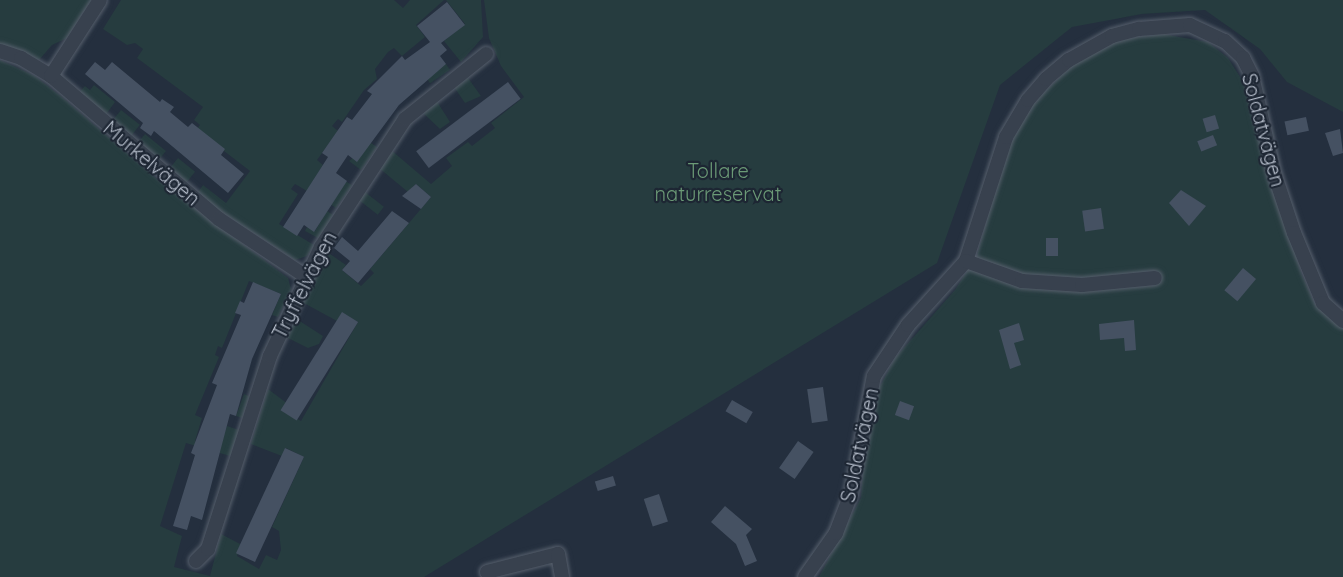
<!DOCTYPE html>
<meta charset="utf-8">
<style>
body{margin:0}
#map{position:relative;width:1343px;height:577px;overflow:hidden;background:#242f3e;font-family:Quicksand,sans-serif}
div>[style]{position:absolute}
.green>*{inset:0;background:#263c3f;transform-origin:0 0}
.building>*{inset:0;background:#455162;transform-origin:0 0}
.roads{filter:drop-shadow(0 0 2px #565f6c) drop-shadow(0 0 2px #565f6c)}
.street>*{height:14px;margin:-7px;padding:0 7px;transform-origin:7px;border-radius:7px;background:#38414e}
span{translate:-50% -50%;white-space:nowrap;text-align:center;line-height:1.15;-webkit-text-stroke:4.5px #1d2633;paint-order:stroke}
.street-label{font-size:20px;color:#b4bcc9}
.park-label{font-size:20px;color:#6b9a76}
</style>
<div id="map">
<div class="green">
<div style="clip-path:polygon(0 0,91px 0,67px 38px,52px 45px,39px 60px,0 45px)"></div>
<div style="clip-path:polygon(121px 0,394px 0,403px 8px,410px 0,444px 0,416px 25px,425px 37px,402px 56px,394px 48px,388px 52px,375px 69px,377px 79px,364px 90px,342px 122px,338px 119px,332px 126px,338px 131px,317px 160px,323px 165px,307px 191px,295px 184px,291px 189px,298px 194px,279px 224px,314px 245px,307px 256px,295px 260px,196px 195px,203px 185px,226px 203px,250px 171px,224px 151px,191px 136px,200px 125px,194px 120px,203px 107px,137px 58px,143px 49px,135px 43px,127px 45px,103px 29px)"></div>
<div style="clip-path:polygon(446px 0,481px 0,483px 37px,461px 62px,444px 41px,465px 24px)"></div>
<div style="clip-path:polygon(484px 0,1343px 0,1343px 112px,1287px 82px,1260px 49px,1205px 10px,1142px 14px,1072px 27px,1000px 85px,937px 263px,424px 577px,0 577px,0 60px,35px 76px,63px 98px,159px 181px,288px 278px,291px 289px,278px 317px,272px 315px,281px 294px,249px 281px,222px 348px,218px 346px,215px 355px,219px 357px,195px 415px,202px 418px,195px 441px,219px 448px,227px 426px,239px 430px,230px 456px,186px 443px,160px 526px,182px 536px,174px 567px,210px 576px,221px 534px,242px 545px,237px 556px,259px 569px,266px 555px,277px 560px,281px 550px,279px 531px,272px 527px,304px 457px,286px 448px,282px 456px,251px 444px,268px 389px,288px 404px,284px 412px,301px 421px,358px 322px,343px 313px,337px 321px,302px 302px,327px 252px,346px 265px,342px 270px,361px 286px,374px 273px,370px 269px,431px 197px,416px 184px,408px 192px,379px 168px,391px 150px,431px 184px,452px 166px,446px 158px,468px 142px,472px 146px,495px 128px,491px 123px,524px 97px,501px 66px,489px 38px)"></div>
<div style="clip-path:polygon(1162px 34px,1208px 42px,1228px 58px,1249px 91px,1254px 123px,1302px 275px,1316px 306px,1343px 328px,1343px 577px,819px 577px,861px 498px,865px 438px,875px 396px,895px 358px,955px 290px,977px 255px,1008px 145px,1029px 107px,1070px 67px,1113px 40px)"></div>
<div style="left:446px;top:64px;width:7px;height:24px;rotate:56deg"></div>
<div style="clip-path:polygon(468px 78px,481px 96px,465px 103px,454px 87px)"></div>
<div style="clip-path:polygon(94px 85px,115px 102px,104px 117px,77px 95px,85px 86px,90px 90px)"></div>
<div style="clip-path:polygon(436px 100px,450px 122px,440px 129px,422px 112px)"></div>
<div style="left:121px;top:110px;width:24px;height:16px;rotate:38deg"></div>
<div style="left:145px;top:134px;width:27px;height:14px;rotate:39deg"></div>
<div style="clip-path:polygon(371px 143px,377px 147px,361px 170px,349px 161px)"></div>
<div style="left:178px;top:158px;width:22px;height:16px;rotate:39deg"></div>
<div style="clip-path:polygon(345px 181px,352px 185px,336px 208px,327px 202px)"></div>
<div style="left:365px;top:192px;width:24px;height:10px;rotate:38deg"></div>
<div style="clip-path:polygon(327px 211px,333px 215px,318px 238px,305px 231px,307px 227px,315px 231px)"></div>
<div style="clip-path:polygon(295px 318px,323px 336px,319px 344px,308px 348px,286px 337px)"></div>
<div style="clip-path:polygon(244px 394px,249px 396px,242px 418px,236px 416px)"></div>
</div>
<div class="building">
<div style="clip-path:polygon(447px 2px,465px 25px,441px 43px,447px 50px,440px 56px,446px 64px,399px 105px,357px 162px,348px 155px,336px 173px,347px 181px,314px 232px,304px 225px,297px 236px,283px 227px,328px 157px,322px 153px,347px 117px,352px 120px,372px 94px,367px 91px,402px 56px,405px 60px,430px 42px,417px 26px)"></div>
<div style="clip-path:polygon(95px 62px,105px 70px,112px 62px,160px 102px,162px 99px,174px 107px,170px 112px,188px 127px,192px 123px,225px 149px,221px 155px,244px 174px,228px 193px,154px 131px,151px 136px,140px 128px,143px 123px,85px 74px)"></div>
<div style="left:508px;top:82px;width:21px;height:115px;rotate:53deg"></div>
<div style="left:1215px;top:115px;width:14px;height:13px;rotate:73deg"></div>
<div style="left:1306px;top:117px;width:14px;height:22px;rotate:78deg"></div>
<div style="clip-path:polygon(1340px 129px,1343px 153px,1333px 156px,1325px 133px)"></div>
<div style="left:1213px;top:135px;width:11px;height:17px;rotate:68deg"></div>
<div style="clip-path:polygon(416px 184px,431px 197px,421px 209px,402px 196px)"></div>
<div style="clip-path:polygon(1181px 190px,1206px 206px,1189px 226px,1169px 203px)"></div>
<div style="left:1101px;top:208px;width:21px;height:19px;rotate:82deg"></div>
<div style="clip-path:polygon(392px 211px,409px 223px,358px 283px,342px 270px,350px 261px,334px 248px,342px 237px,358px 251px)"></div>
<div style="left:1046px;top:238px;width:12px;height:18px"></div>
<div style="left:1243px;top:268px;width:17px;height:29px;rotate:40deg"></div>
<div style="clip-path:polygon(253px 282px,281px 294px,252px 359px,236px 416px,230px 414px,202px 520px,191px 516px,187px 530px,173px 526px,195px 455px,191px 453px,217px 385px,212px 383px,241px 315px,235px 313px,240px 301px,244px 303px)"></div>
<div style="left:342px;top:312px;width:19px;height:116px;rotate:32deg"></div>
<div style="clip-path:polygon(1134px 320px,1136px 350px,1125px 351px,1124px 338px,1100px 340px,1099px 324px)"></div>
<div style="clip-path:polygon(1019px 323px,1024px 340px,1014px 343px,1021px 365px,1010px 369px,999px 330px)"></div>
<div style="left:823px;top:387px;width:34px;height:16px;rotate:82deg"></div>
<div style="left:732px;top:400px;width:24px;height:13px;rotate:30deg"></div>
<div style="left:900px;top:401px;width:15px;height:15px;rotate:20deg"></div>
<div style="left:798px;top:441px;width:19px;height:33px;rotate:35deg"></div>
<div style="left:285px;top:448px;width:21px;height:116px;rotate:25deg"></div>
<div style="left:613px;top:476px;width:10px;height:19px;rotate:73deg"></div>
<div style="left:659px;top:494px;width:29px;height:16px;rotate:72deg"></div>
<div style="clip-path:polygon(725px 506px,752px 529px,746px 535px,757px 561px,745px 566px,736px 544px,711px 522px)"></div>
</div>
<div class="roads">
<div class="street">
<div style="left:0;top:51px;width:22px;rotate:18deg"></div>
<div style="left:21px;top:58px;width:35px;rotate:31deg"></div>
<div style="left:51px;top:76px;width:221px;rotate:40.4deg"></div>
<div style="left:219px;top:219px;width:103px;rotate:33.5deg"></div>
<div style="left:51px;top:76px;width:90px;rotate:-57.2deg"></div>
<div style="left:966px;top:261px;width:130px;rotate:-72.1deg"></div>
<div style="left:1006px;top:137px;width:43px;rotate:-59.3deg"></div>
<div style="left:1028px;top:100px;width:28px;rotate:-49deg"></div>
<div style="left:1046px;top:79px;width:30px;rotate:-40deg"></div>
<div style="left:1069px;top:60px;width:49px;rotate:-29.2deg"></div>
<div style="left:1112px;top:36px;width:28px;rotate:-15deg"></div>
<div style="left:1139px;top:29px;width:51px;rotate:-4.5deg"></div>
<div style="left:1190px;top:25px;width:38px;rotate:25deg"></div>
<div style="left:1225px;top:41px;width:25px;rotate:43deg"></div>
<div style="left:1243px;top:58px;width:20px;rotate:63deg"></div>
<div style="left:1252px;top:76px;width:99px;rotate:77.2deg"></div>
<div style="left:1274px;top:173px;width:63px;rotate:71.6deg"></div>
<div style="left:1294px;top:233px;width:76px;rotate:67.5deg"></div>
<div style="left:1323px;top:303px;width:27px;rotate:42deg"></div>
<div style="left:196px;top:561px;width:17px;rotate:-45deg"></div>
<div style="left:208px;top:549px;width:203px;rotate:-72.2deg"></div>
<div style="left:270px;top:356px;width:120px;rotate:-64.9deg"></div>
<div style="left:321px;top:247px;width:153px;rotate:-56.7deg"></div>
<div style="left:405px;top:119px;width:104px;rotate:-38.7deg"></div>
<div style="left:487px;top:572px;width:73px;rotate:-14.2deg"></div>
<div style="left:558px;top:554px;width:23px;rotate:80deg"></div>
<div style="left:805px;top:577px;width:54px;rotate:-54.8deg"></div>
<div style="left:836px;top:533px;width:42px;rotate:-69deg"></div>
<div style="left:851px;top:494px;width:120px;rotate:-79deg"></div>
<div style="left:874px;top:376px;width:61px;rotate:-56.3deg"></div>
<div style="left:908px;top:325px;width:86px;rotate:-47.8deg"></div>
<div style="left:966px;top:261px;width:59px;rotate:19.7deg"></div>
<div style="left:1022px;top:281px;width:60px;rotate:3.8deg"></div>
<div style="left:1082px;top:285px;width:73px;rotate:-5.5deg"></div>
</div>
</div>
<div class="street-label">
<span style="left:1264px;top:130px;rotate:75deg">Soldatvägen</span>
<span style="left:152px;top:163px;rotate:40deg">Murkelvägen</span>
<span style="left:304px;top:285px;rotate:-63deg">Tryffelvägen</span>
<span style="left:859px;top:445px;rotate:-78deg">Soldatvägen</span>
</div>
<div class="park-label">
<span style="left:718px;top:182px">Tollare<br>naturreservat</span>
</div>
</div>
